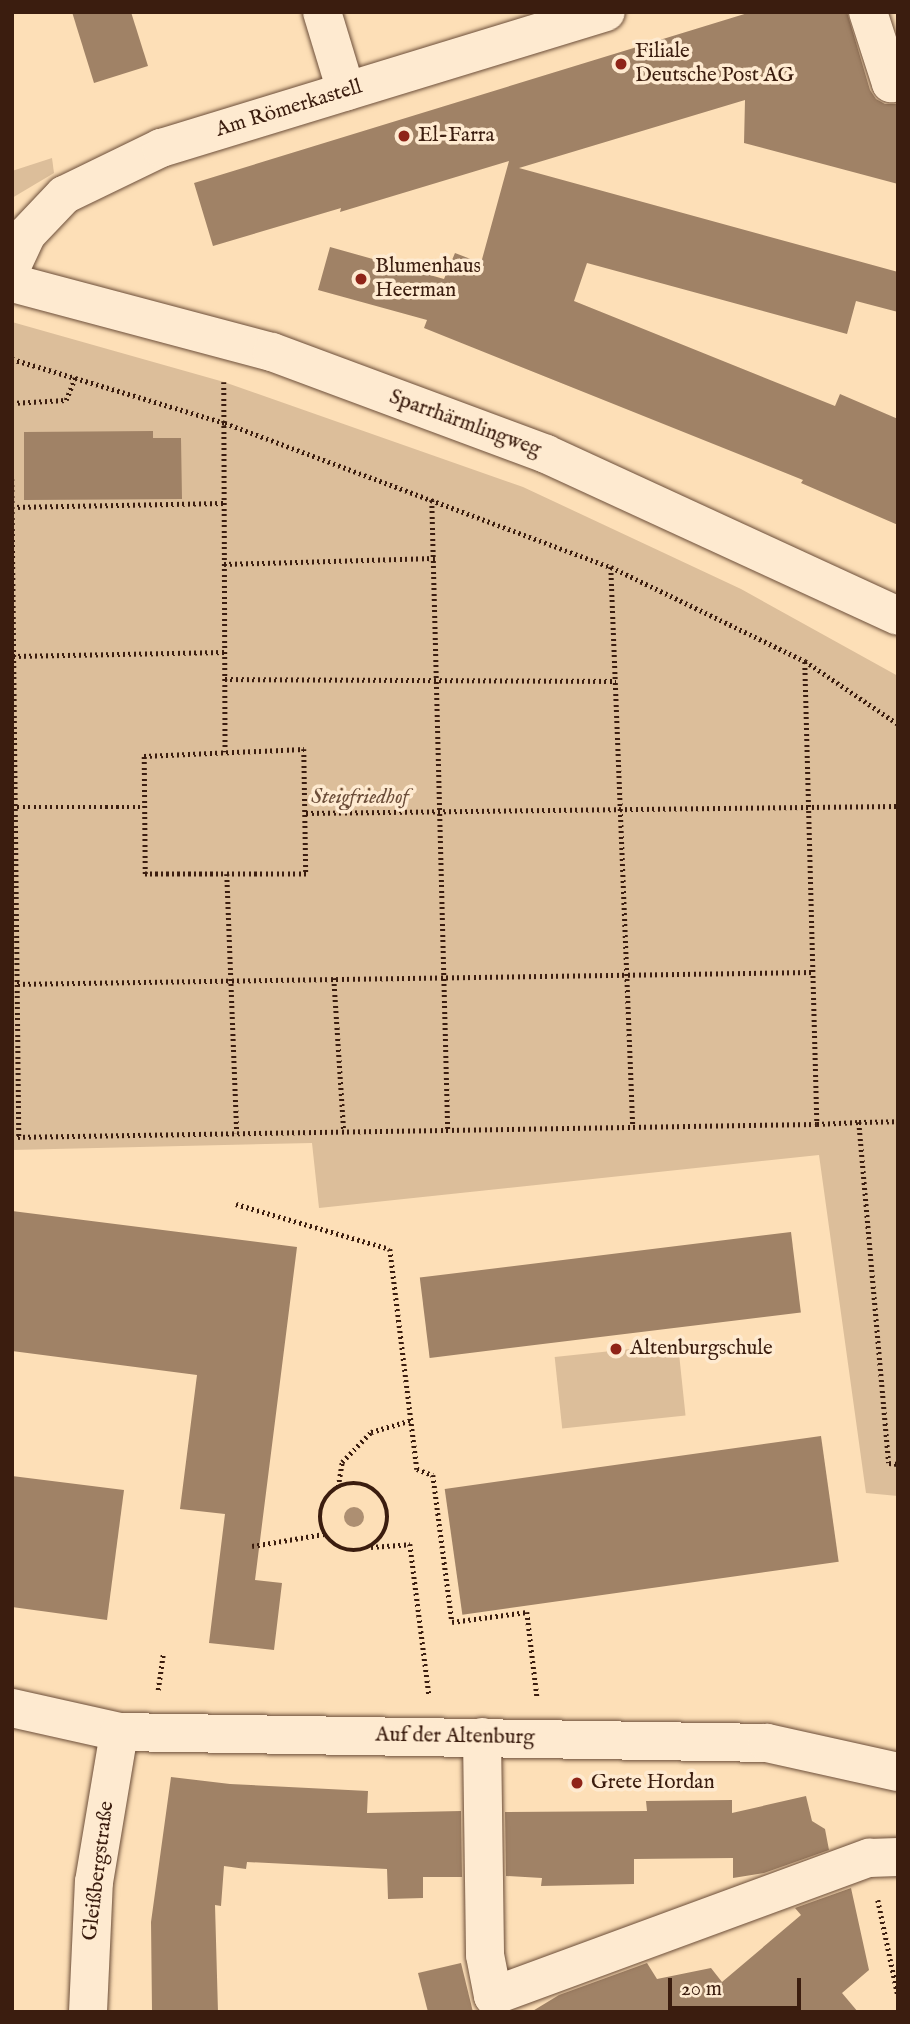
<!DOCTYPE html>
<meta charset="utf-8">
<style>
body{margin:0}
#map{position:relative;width:910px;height:2024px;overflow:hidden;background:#fddfb7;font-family:"IM FELL English",serif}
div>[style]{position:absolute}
.green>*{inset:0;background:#dcbe9a;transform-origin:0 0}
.building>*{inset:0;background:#a08266;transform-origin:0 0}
.path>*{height:4.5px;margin-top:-2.25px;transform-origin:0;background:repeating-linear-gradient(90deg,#3b1d0f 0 2px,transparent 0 5.5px)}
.path>.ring{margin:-2.25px;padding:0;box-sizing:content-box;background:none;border:4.5px solid #3b1d0f;border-radius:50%}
.roads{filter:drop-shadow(0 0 2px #6c4e39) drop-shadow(0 0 2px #6c4e39)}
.minor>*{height:38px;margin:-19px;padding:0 19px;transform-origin:19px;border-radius:19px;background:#feead0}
.trees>*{width:20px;height:20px;margin:-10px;border-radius:50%;background:#ad8f72}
.dots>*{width:19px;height:19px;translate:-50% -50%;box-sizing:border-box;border:4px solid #feead0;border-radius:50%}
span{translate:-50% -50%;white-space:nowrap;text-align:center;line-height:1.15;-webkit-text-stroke:7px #feead0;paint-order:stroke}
.poi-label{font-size:21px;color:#3b1d0f}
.left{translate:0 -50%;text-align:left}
.street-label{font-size:21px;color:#3b1d0f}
.park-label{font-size:21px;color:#6b4d39;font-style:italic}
.frame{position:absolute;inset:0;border:14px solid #3b1d0f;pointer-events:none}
.scale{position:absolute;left:668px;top:1978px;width:133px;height:32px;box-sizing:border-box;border:4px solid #3b1d0f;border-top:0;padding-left:9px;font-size:21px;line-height:24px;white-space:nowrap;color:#3b1d0f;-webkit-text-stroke:5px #feead0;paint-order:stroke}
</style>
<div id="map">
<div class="green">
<div style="clip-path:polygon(52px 158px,54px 173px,12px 198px,12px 171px)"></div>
<div style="clip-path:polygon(12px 322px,224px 382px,523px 487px,741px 589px,898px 676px,898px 1496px,866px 1493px,819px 1155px,319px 1208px,312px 1143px,12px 1150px)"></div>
<div style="left:678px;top:1344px;width:72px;height:124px;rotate:84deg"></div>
</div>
<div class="building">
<div style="clip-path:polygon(72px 12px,131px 12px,148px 66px,94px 83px)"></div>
<div style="clip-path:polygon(751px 12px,847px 12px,870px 90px,876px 99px,885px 104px,898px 104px,898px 184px,744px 143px,745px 100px,519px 168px,898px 272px,898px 312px,856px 301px,847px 334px,587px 263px,574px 301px,835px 406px,840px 394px,898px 419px,898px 525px,801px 483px,803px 480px,424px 328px,427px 320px,318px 290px,330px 247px,444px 279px,455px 253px,481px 263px,509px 161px,340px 212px,341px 208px,213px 246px,194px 183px)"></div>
<div style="clip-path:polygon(153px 431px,153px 438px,181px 438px,182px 499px,24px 500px,24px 432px)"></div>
<div style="clip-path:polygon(12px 1211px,297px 1247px,255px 1580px,282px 1583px,274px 1650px,209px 1643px,225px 1514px,180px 1509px,197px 1375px,12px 1351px)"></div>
<div style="left:791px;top:1232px;width:81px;height:374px;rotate:83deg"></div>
<div style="left:821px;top:1436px;width:127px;height:380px;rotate:82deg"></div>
<div style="clip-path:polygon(12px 1476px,124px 1490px,107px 1620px,12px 1607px)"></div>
<div style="clip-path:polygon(171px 1777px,230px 1784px,368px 1791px,367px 1813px,461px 1811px,462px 1877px,423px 1877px,423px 1898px,388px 1899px,387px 1869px,247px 1862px,246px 1869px,224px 1866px,221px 1906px,215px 1905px,218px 2012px,152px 2012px,151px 1922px)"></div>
<div style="clip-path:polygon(806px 1796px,812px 1821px,825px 1829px,829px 1850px,764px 1873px,733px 1878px,733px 1858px,634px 1859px,634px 1884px,541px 1886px,542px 1878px,506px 1876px,505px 1812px,647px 1811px,646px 1801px,732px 1800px,732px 1813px)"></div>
<div style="clip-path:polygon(851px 1888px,869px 1970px,842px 1993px,858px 2012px,531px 2012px,559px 1995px,647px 1963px,657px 1979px,711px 1968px,722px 1982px,801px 1915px,795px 1908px)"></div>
<div style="clip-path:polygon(461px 1963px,473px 2012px,428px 2012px,418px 1973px)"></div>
</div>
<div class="path">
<div style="left:12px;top:359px;width:222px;rotate:16.7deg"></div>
<div style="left:225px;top:423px;width:412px;rotate:20.5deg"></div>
<div style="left:611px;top:567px;width:216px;rotate:25.9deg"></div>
<div style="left:805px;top:661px;width:112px;rotate:34.1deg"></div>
<div style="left:224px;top:382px;width:370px;rotate:89.8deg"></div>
<div style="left:12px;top:403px;width:54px;rotate:-3.2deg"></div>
<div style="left:66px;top:400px;width:24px;rotate:-68deg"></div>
<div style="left:12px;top:479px;width:658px;rotate:89.39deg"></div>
<div style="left:432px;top:500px;width:630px;rotate:88.55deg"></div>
<div style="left:12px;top:507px;width:212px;rotate:-1.1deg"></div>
<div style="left:224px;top:564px;width:211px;rotate:-1.6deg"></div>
<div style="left:611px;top:567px;width:560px;rotate:87.75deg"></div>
<div style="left:13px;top:656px;width:212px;rotate:-1.1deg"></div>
<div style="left:805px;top:662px;width:462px;rotate:88.5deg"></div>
<div style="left:817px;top:1124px;width:42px;rotate:-2.7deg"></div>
<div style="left:859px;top:1122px;width:342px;rotate:85deg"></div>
<div style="left:889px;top:1463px;width:9px;rotate:6deg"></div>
<div style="left:225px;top:679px;width:391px;rotate:0.3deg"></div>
<div style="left:304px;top:749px;width:125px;rotate:89.1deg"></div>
<div style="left:306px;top:874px;width:161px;rotate:180deg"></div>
<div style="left:145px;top:874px;width:118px;rotate:-90.5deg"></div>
<div style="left:144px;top:756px;width:160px;rotate:-2.5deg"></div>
<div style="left:12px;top:807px;width:132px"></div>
<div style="left:306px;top:813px;width:592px;rotate:-0.68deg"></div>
<div style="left:227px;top:874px;width:259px;rotate:87.8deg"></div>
<div style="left:334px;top:978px;width:154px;rotate:86.3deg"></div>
<div style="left:12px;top:984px;width:801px;rotate:-0.86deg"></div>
<div style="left:859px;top:1122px;width:39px;rotate:-1deg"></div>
<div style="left:12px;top:1137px;width:805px;rotate:-0.93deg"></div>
<div style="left:236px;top:1204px;width:160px;rotate:16.3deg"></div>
<div style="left:390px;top:1249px;width:222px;rotate:83deg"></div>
<div style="left:417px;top:1469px;width:17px;rotate:21deg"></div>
<div style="left:433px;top:1475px;width:148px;rotate:82.6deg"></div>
<div style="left:452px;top:1622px;width:76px;rotate:-7.6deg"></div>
<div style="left:527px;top:1612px;width:85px;rotate:83.2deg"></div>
<div class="ring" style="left:320px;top:1483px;width:63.5px;height:63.5px"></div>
<div style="left:338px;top:1487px;width:25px;rotate:-81deg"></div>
<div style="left:342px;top:1462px;width:42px;rotate:-46deg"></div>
<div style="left:371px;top:1432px;width:43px;rotate:-16.3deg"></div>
<div style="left:252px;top:1546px;width:73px;rotate:-9.5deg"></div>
<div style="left:371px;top:1547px;width:39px;rotate:-4deg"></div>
<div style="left:410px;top:1544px;width:151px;rotate:82.8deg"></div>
<div style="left:158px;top:1690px;width:37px;rotate:-82deg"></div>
<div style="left:878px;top:1900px;width:98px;rotate:78.2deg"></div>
</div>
<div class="roads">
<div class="minor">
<div style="left:322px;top:12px;width:83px;rotate:73.1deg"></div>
<div style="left:868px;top:12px;width:75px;rotate:72.1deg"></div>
<div style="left:891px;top:83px;width:7px;rotate:-16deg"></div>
<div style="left:12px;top:266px;width:35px;rotate:-65deg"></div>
<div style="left:27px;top:234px;width:54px;rotate:-46.5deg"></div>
<div style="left:64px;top:195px;width:108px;rotate:-25.9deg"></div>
<div style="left:161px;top:148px;width:465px;rotate:-17deg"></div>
<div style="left:12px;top:283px;width:269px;rotate:14.9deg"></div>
<div style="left:272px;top:352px;width:292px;rotate:20.4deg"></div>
<div style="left:546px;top:454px;width:387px;rotate:24.7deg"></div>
<div style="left:12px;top:1708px;width:110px;rotate:12.6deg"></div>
<div style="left:119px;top:1732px;width:648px;rotate:0.97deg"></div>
<div style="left:767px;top:1743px;width:134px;rotate:12.5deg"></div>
<div style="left:482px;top:1737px;width:218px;rotate:89.2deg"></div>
<div style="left:485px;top:1955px;width:42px;rotate:79deg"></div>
<div style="left:493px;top:1996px;width:401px;rotate:-20.2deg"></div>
<div style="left:869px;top:1858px;width:29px;rotate:-2deg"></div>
<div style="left:88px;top:2012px;width:130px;rotate:-87.4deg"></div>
<div style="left:94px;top:1882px;width:152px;rotate:-80.5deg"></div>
</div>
</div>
<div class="trees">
<div style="left:354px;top:1517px"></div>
</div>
<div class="dots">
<div style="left:621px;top:64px;background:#8f2418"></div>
<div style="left:404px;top:136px;background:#8f2418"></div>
<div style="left:361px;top:279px;background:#8f2418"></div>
<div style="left:616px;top:1349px;background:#8f2418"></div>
<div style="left:577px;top:1783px;background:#8f2418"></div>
</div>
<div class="poi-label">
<span class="left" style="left:635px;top:64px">Filiale<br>Deutsche Post AG</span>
<span class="left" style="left:418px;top:136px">El-Farra</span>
<span class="left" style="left:375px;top:279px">Blumenhaus<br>Heerman</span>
<span class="left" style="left:630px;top:1349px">Altenburgschule</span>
<span class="left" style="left:591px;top:1783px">Grete Hordan</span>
</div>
<div class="street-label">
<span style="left:289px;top:109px;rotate:-17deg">Am Römerkastell</span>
<span style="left:465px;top:424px;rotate:20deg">Sparrhärmlingweg</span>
<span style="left:455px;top:1737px;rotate:1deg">Auf der Altenburg</span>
<span style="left:99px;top:1871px;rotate:-83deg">Gleißbergstraße</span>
</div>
<div class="park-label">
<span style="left:360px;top:798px">Steigfriedhof</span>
</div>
<div class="frame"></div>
<div class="scale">20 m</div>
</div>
